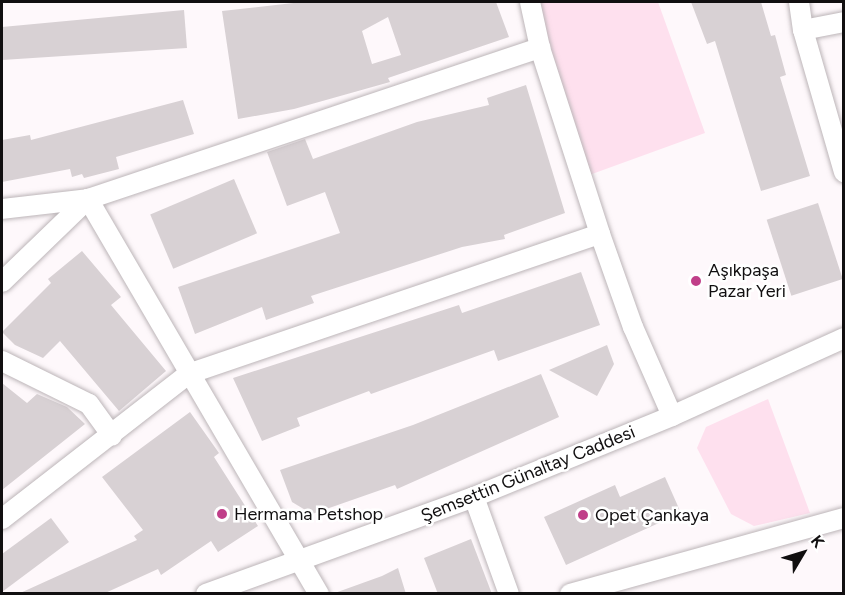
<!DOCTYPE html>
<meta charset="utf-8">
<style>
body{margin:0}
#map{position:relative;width:845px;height:595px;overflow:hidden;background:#fef8fb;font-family:Figtree,sans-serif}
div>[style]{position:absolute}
.green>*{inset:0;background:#fee0ee}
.building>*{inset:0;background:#d8d1d4;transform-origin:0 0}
.roads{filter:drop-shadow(0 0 2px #bcb5b8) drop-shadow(0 0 2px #bcb5b8)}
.minor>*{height:20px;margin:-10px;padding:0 10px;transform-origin:10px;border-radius:10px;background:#fff}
.dots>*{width:16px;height:16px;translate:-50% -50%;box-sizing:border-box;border:3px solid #fff;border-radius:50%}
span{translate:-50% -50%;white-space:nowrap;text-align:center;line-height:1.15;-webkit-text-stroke:5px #fff;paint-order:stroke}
.poi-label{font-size:18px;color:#110f10}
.left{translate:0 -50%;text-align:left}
.street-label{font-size:18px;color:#110f10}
.frame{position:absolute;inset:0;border:3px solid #110f10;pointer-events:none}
.north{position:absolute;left:773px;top:523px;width:60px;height:60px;-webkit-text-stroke:4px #fff;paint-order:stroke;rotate:52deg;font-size:16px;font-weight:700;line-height:24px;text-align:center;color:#110f10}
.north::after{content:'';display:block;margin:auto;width:21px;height:27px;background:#110f10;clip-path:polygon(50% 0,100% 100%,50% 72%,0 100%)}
</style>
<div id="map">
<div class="green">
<div style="clip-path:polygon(530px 2px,658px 2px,705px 133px,581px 178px)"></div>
<div style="clip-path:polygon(768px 399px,810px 513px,754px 526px,731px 514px,697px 448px,706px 427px)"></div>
</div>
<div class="building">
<div style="clip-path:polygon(evenodd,302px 2px,496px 2px,509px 37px,388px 78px,390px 82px,294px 109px,238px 119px,222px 11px,302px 2px,388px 17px,401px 55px,372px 64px,362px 31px,388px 17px)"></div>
<div style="clip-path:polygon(691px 2px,761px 2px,771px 36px,775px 35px,786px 75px,780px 77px,810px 176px,761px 191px,715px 41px,707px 44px)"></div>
<div style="clip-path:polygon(184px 10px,187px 48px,2px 60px,2px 27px)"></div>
<div style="clip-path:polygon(526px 85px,565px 213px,504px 235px,505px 239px,462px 247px,311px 296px,314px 303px,266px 320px,262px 307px,195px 334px,178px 287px,340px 233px,325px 192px,287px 206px,267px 152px,305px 139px,313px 159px,417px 122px,489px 105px,487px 98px)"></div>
<div style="clip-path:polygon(183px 100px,194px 134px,116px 157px,119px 169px,84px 178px,82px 174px,72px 177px,70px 169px,2px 182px,2px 140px,30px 135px,31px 140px)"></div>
<div style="left:234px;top:179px;width:59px;height:91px;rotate:67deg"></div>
<div style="left:818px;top:203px;width:80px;height:54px;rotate:72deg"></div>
<div style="clip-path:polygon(82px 251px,121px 297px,111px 305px,166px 371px,119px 411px,60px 341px,43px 358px,15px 345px,2px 332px,51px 283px,48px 279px)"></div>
<div style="clip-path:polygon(581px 272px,600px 325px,498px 361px,494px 350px,371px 394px,369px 391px,297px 418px,300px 426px,262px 441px,233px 378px,459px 305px,462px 313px)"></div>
<div style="clip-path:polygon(607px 345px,614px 364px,597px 396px,549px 370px)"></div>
<div style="clip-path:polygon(541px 374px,559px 417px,397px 489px,395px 485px,312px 514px,292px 502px,280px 470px,413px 425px)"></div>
<div style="clip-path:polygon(2px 383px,27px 403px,37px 394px,67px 407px,85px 424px,2px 490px)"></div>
<div style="clip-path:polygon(190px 412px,219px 453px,214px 457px,258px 526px,218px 552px,211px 541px,161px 575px,158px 569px,103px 594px,18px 594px,137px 540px,134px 536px,143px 530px,102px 477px)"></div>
<div style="clip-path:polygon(665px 477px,681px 513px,566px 565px,544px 517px,615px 485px,620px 497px)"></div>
<div style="clip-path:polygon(51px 518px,69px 542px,2px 592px,2px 554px)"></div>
<div style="clip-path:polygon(471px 539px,492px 594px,438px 594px,424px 558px)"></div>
<div style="clip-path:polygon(398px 568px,406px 594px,332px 594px,382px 576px)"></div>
</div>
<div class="roads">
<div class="minor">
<div style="left:530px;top:2px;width:47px;rotate:77.7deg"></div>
<div style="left:540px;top:48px;width:195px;rotate:72.1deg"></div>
<div style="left:600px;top:234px;width:99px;rotate:70.5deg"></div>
<div style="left:633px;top:327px;width:97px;rotate:66.3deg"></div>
<div style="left:799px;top:2px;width:28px;rotate:82deg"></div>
<div style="left:803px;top:30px;width:148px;rotate:73.9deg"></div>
<div style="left:803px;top:30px;width:42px;rotate:-11deg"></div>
<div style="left:2px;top:209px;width:87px;rotate:-6.6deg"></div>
<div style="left:88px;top:199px;width:458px;rotate:59.7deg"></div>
<div style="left:2px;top:282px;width:120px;rotate:-44deg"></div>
<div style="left:88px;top:199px;width:477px;rotate:-18.5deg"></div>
<div style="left:2px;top:361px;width:97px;rotate:26.3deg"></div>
<div style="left:89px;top:404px;width:39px;rotate:54deg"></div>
<div style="left:474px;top:497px;width:103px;rotate:70.2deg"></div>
<div style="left:2px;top:519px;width:236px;rotate:-37.9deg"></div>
<div style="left:188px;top:374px;width:435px;rotate:-18.8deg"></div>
<div style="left:206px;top:594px;width:285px;rotate:-19.9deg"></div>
<div style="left:474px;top:497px;width:214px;rotate:-22.2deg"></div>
<div style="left:672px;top:416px;width:189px;rotate:-24.4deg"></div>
<div style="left:570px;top:594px;width:284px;rotate:-15.5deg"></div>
</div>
</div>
<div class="dots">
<div style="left:696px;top:281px;background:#c03f89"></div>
<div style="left:222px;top:514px;background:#c03f89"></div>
<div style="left:583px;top:515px;background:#c03f89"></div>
</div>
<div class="poi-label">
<span class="left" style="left:708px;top:281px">Aşıkpaşa<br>Pazar Yeri</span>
<span class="left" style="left:234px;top:514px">Hermama Petshop</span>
<span class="left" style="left:595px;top:515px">Opet Çankaya</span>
</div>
<div class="street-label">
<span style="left:528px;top:474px;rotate:-22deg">Şemsettin Günaltay Caddesi</span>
</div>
<div class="frame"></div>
<div class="north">K</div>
</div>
